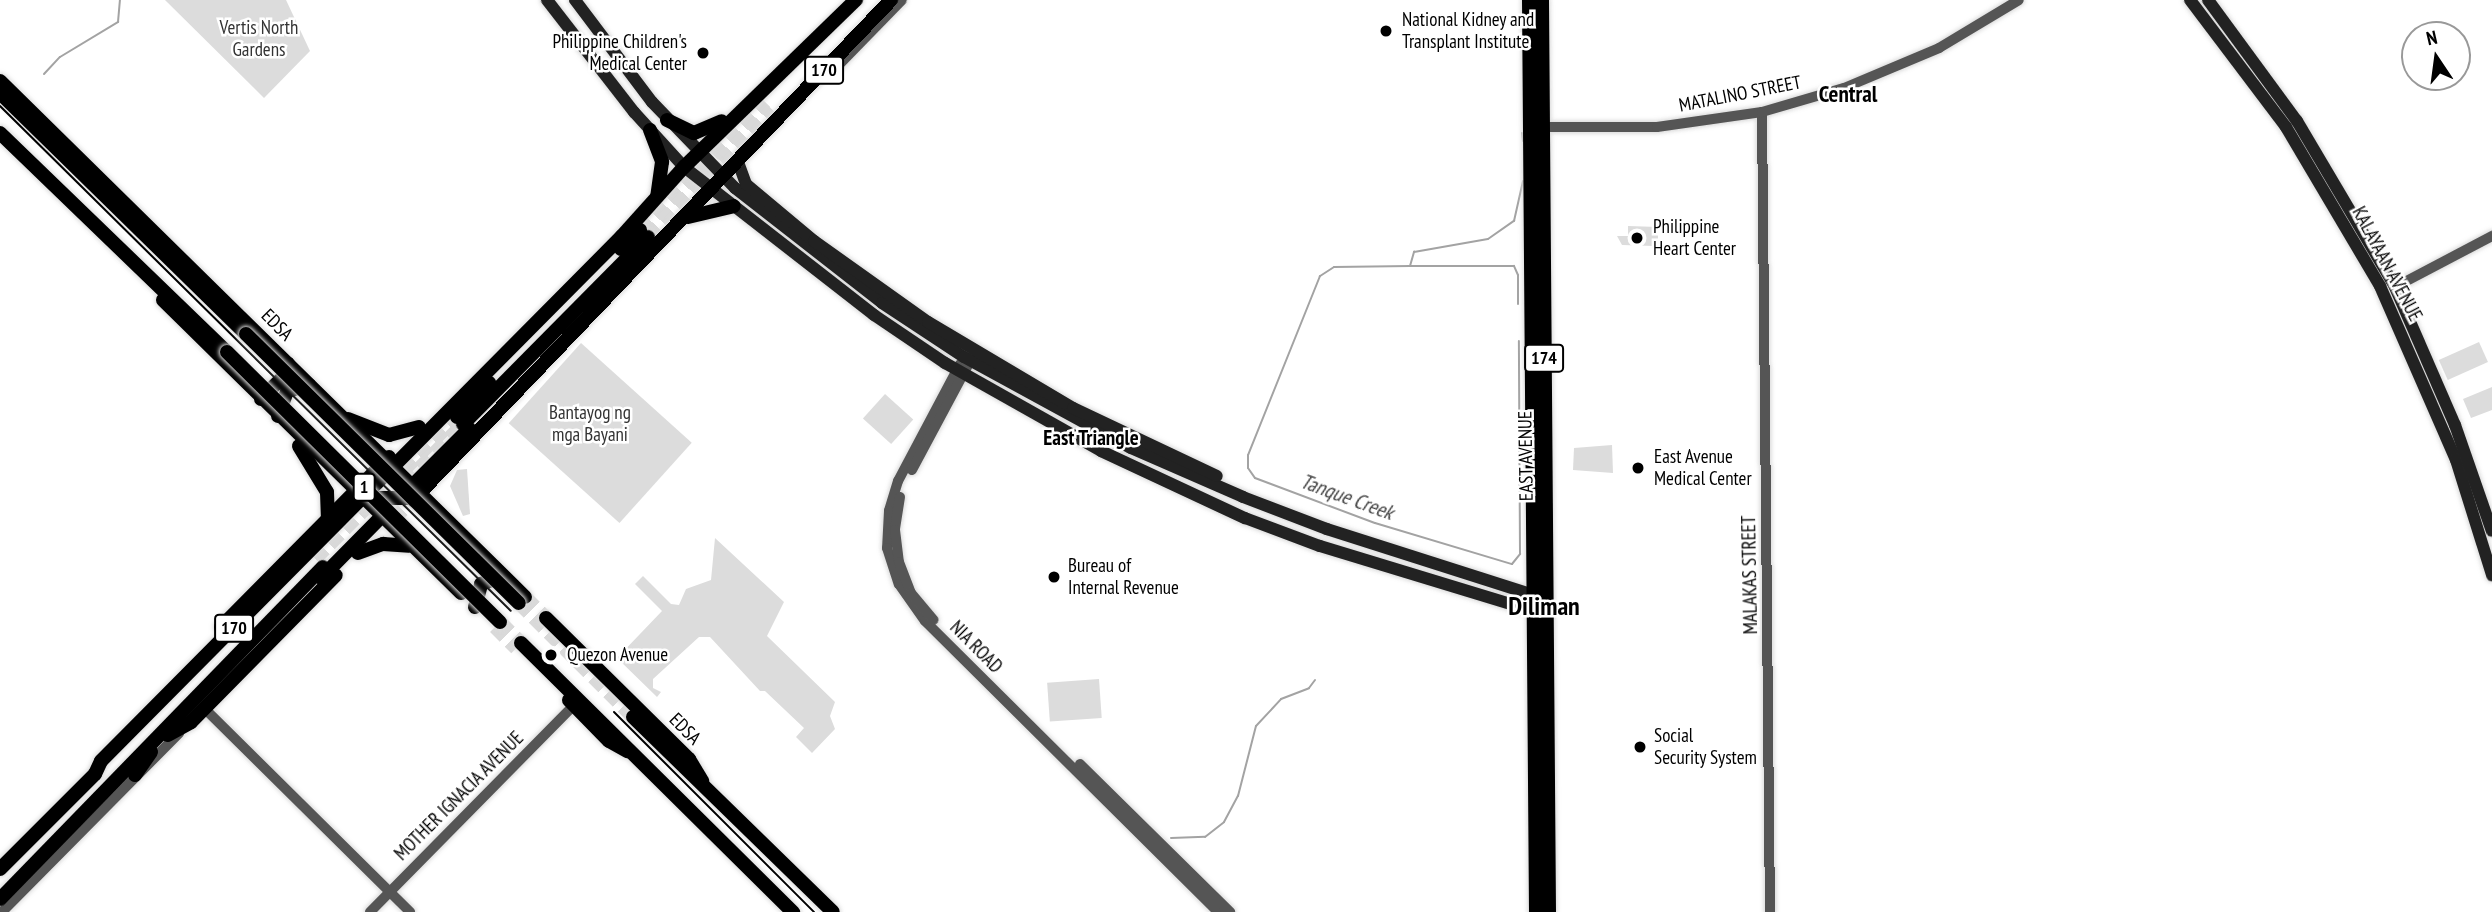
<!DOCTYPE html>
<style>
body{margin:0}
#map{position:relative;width:2492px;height:912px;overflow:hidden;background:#fff;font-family:"PT Sans Narrow",sans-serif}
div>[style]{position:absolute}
.green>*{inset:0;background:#dcdcdc;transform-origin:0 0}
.stream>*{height:2px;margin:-1px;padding:0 1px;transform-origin:1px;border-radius:1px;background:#a3a3a3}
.primary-tunnel>*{height:14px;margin-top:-7px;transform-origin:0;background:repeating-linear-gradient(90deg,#d9d9d9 0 14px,transparent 0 21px)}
.trunk-tunnel>*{height:14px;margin-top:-7px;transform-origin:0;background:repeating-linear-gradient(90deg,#d9d9d9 0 14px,transparent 0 21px)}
.roads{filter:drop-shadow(0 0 2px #dbdbdb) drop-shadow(0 0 2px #dbdbdb)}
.tertiary>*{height:10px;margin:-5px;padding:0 5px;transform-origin:5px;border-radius:5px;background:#555}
.secondary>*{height:12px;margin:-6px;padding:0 6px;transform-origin:6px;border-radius:6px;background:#222}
.primary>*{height:14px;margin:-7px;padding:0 7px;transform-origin:7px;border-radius:7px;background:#000}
.trunk>*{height:14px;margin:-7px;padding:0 7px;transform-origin:7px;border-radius:7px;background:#000}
.tram>*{height:2px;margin:-1px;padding:0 1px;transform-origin:1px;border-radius:1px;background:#000}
.bridges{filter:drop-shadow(0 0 2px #dbdbdb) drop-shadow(0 0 2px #dbdbdb)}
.trunk-bridge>*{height:14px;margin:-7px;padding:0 7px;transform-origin:7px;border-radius:7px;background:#000}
.dots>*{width:19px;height:19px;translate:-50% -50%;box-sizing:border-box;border:4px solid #fff;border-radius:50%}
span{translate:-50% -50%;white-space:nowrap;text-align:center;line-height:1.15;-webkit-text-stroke:5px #fff;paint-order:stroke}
.shield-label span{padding:2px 5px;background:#fff;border:2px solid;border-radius:5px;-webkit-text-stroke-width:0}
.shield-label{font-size:18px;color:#000;font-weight:700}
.poi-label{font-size:19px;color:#000}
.left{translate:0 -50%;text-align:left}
.right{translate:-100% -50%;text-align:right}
.park-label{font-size:19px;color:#333}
.street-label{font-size:19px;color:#000}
.neighbourhood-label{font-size:21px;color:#000;font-weight:700}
.water-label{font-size:21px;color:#444;font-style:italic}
.quarter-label{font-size:23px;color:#000;font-weight:700}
.district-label{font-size:26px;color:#000;font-weight:700}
.north{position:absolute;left:2401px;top:21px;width:70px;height:70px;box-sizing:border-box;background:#fff;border:2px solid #999;border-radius:50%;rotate:347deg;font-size:19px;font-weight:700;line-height:28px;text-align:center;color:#000}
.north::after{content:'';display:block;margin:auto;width:24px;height:32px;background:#000;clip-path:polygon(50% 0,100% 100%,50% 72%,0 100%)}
</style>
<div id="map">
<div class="green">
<div style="clip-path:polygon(165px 0,286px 0,310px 51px,264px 98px)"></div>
<div style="clip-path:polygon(1628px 226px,1658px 227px,1658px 239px,1654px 246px,1622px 245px,1617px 236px,1628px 236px)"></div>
<div style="left:2479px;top:342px;width:22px;height:44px;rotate:66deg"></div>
<div style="left:581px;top:343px;width:149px;height:108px;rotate:42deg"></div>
<div style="clip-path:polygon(2492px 387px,2492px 410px,2471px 418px,2463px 399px)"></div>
<div style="left:885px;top:394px;width:38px;height:33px;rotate:42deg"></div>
<div style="clip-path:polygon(1612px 445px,1613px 473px,1573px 470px,1574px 448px)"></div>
<div style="clip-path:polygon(467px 469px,470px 514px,463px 516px,450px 486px,457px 470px)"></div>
<div style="clip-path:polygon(715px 538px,784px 602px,767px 636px,835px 702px,830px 716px,835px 729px,812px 753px,796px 737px,804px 728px,765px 691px,760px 691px,710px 637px,699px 637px,653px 679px,653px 688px,661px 692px,657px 697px,617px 658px,662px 611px,635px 584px,643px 576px,671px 604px,679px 605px,686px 589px,711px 580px)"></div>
<div style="left:1099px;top:679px;width:39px;height:52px;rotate:86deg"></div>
</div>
<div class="stream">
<div style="left:44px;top:74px;width:23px;rotate:-47deg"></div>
<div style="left:60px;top:57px;width:68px;rotate:-31.1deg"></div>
<div style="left:118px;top:22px;width:22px;rotate:-85deg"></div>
<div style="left:1522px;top:133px;width:8px;rotate:83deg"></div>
<div style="left:1410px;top:266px;width:76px;rotate:179.2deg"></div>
<div style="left:1334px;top:267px;width:17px;rotate:147deg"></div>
<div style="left:1320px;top:276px;width:193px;rotate:111.9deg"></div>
<div style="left:1248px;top:455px;width:13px;rotate:90deg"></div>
<div style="left:1248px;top:468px;width:12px;rotate:55deg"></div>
<div style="left:1255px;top:478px;width:128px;rotate:20.6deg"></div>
<div style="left:1375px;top:523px;width:143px;rotate:16.7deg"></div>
<div style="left:1512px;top:564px;width:13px;rotate:-51deg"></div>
<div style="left:1520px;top:554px;width:213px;rotate:-90.3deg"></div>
<div style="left:1518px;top:304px;width:29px;rotate:-90deg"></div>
<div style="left:1518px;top:275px;width:10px;rotate:-114deg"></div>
<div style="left:1514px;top:266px;width:104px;rotate:180deg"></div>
<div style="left:1410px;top:266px;width:15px;rotate:-74deg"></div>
<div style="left:1414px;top:252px;width:75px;rotate:-10deg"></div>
<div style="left:1488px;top:239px;width:32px;rotate:-35deg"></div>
<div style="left:1514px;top:221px;width:41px;rotate:-77.3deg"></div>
<div style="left:1171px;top:838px;width:34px;rotate:-2deg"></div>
<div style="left:1205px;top:837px;width:24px;rotate:-38deg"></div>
<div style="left:1224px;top:822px;width:30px;rotate:-62deg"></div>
<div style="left:1238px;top:796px;width:72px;rotate:-75.6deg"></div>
<div style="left:1256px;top:726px;width:37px;rotate:-47deg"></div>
<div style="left:1281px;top:699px;width:30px;rotate:-21deg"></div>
<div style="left:1309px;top:688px;width:10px;rotate:-53deg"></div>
</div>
<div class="primary-tunnel">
<div style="left:640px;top:230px;width:179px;rotate:-45.7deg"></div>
<div style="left:648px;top:237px;width:178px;rotate:-45.5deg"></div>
<div style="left:405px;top:483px;width:83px;rotate:-45.5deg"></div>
<div style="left:393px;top:520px;width:28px;rotate:-46deg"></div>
<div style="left:315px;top:559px;width:201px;rotate:-45deg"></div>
<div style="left:525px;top:597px;width:30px;rotate:45deg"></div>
<div style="left:495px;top:627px;width:30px;rotate:45deg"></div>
</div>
<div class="trunk-tunnel">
<div style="left:519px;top:603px;width:161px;rotate:45deg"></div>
<div style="left:500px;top:622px;width:30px;rotate:45deg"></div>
</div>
<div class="roads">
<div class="tertiary">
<div style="left:832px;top:72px;width:100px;rotate:-45.8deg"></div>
<div style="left:1762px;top:112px;width:800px;rotate:89.43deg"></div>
<div style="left:1537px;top:127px;width:120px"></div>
<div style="left:1657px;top:127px;width:106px;rotate:-8.1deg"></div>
<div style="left:1762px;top:112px;width:85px;rotate:-16.3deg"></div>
<div style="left:1844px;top:88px;width:103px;rotate:-22.8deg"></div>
<div style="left:1939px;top:48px;width:93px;rotate:-31deg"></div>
<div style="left:2395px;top:287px;width:110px;rotate:-27.7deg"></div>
<div style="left:960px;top:364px;width:132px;rotate:117.9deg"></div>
<div style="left:898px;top:481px;width:31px;rotate:107deg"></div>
<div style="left:889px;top:511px;width:37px;rotate:93deg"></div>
<div style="left:887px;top:548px;width:38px;rotate:72deg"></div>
<div style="left:899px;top:584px;width:45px;rotate:54.9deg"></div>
<div style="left:925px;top:621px;width:413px;rotate:44.8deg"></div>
<div style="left:912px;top:470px;width:132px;rotate:-61.9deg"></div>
<div style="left:900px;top:497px;width:33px;rotate:99deg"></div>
<div style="left:895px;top:530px;width:32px;rotate:83deg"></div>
<div style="left:899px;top:562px;width:33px;rotate:69deg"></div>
<div style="left:911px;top:593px;width:35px;rotate:50deg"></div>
<div style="left:204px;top:708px;width:290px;rotate:44.7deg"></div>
<div style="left:1080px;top:764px;width:211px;rotate:44.6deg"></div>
<div style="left:2px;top:912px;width:252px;rotate:-45.3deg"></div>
<div style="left:370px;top:912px;width:291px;rotate:-45.4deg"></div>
</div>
<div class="secondary">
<div style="left:547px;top:0;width:142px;rotate:52.2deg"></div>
<div style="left:634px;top:112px;width:74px;rotate:47.7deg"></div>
<div style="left:684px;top:167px;width:241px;rotate:37.9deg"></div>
<div style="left:874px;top:315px;width:86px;rotate:34.1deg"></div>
<div style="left:945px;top:363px;width:179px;rotate:29.4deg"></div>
<div style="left:1101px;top:451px;width:159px;rotate:25deg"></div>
<div style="left:1245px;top:518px;width:80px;rotate:20.5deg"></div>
<div style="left:1320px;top:546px;width:231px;rotate:16.9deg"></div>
<div style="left:575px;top:0;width:128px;rotate:53deg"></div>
<div style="left:652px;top:102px;width:120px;rotate:46deg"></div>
<div style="left:735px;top:188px;width:187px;rotate:38deg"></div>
<div style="left:882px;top:303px;width:98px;rotate:33.4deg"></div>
<div style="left:964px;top:357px;width:190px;rotate:28.6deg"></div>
<div style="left:1131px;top:448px;width:122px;rotate:23.6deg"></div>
<div style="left:1243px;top:497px;width:90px;rotate:20.9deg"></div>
<div style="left:1327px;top:529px;width:224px;rotate:17.7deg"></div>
<div style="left:2190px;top:0;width:159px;rotate:52.9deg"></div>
<div style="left:2286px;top:127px;width:185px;rotate:59.4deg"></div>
<div style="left:2380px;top:286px;width:190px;rotate:66.4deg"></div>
<div style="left:2456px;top:460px;width:121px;rotate:72.6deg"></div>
<div style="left:2208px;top:0;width:150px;rotate:53.7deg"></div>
<div style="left:2297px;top:121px;width:193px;rotate:59.4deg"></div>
<div style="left:2395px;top:287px;width:150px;rotate:66.5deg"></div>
<div style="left:2455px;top:425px;width:112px;rotate:70.8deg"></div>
<div style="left:738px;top:162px;width:23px;rotate:70deg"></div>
<div style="left:746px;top:184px;width:89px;rotate:40deg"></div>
<div style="left:814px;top:241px;width:140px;rotate:35.4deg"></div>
<div style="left:928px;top:322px;width:169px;rotate:30.7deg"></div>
<div style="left:1073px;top:408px;width:159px;rotate:25.3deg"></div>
</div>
<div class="primary">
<div style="left:1529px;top:0;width:912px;rotate:89.56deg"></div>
<div style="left:1542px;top:0;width:912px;rotate:89.56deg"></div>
<div style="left:0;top:81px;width:736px;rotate:44.5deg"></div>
<div style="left:667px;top:120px;width:30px;rotate:26deg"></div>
<div style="left:694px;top:133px;width:30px;rotate:-23deg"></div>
<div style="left:650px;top:130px;width:34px;rotate:69deg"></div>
<div style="left:662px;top:162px;width:34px;rotate:98deg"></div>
<div style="left:688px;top:217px;width:47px;rotate:-13.4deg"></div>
<div style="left:621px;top:249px;width:27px;rotate:-45deg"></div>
<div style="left:163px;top:300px;width:418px;rotate:44.5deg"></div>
<div style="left:261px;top:399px;width:33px;rotate:-45deg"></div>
<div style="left:284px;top:376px;width:13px;rotate:-72deg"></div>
<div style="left:278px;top:416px;width:27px;rotate:-70deg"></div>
<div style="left:287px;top:391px;width:23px;rotate:-15deg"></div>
<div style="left:457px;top:417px;width:47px;rotate:-46.7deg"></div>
<div style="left:348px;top:419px;width:44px;rotate:21.3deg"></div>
<div style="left:389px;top:435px;width:31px;rotate:-15deg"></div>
<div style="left:463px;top:424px;width:263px;rotate:-45.3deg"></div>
<div style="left:299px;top:446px;width:54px;rotate:58.7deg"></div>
<div style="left:327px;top:492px;width:25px;rotate:88deg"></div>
<div style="left:407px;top:491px;width:88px;rotate:-45deg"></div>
<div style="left:366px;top:498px;width:49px"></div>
<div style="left:413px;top:500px;width:692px;rotate:-46.29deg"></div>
<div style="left:358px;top:553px;width:27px;rotate:-20deg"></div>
<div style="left:383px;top:544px;width:26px;rotate:4deg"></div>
<div style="left:321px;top:578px;width:91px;rotate:-45.4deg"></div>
<div style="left:475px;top:607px;width:24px;rotate:-75deg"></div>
<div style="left:481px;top:584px;width:23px;rotate:-20deg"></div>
<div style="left:546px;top:618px;width:201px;rotate:44.6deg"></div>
<div style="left:689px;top:759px;width:26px;rotate:59deg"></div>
<div style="left:221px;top:627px;width:239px;rotate:-45.3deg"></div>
<div style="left:569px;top:700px;width:57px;rotate:45.7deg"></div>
<div style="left:609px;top:741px;width:21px;rotate:29deg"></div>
<div style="left:168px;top:735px;width:26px;rotate:-29deg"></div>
<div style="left:191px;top:722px;width:206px;rotate:-45.4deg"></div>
<div style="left:135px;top:775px;width:28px;rotate:-55deg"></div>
<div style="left:0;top:869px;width:134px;rotate:-45deg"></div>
<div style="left:95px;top:774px;width:14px;rotate:-65deg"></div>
<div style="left:101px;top:761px;width:740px;rotate:-45.22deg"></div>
<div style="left:622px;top:236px;width:93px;rotate:-48.1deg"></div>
<div style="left:684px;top:167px;width:240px;rotate:-44.2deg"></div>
<div style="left:0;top:899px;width:463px;rotate:-45.8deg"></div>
</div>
<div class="trunk">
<div style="left:0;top:93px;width:344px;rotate:44.4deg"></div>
<div style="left:0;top:133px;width:315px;rotate:44deg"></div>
<div style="left:521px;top:643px;width:383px;rotate:44.7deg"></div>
<div style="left:633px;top:717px;width:279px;rotate:44.3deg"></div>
</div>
</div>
<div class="tram">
<div style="left:0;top:106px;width:718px;rotate:44.66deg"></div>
<div style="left:614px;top:712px;width:283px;rotate:45deg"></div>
</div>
<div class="bridges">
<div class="trunk-bridge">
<div style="left:246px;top:334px;width:383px;rotate:44.6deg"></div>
<div style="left:227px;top:352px;width:384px;rotate:44.7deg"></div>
</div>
</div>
<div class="dots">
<div style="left:1386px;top:31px;background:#000"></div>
<div style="left:703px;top:53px;background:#000"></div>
<div style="left:1637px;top:238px;background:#000"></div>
<div style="left:1638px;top:468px;background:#000"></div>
<div style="left:1054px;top:577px;background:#000"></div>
<div style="left:551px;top:655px;background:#000"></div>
<div style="left:1640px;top:747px;background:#000"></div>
</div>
<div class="shield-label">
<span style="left:824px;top:70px">170</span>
<span style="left:1544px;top:358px">174</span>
<span style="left:364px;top:487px">1</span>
<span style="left:234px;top:628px">170</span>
</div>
<div class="poi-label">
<span class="left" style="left:1402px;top:31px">National Kidney and<br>Transplant Institute</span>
<span class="right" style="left:687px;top:53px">Philippine Children's<br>Medical Center</span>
<span class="left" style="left:1653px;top:238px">Philippine<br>Heart Center</span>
<span class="left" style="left:1654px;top:468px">East Avenue<br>Medical Center</span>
<span class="left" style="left:1068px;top:577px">Bureau of<br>Internal Revenue</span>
<span class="left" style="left:567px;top:655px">Quezon Avenue</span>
<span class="left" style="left:1654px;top:747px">Social<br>Security System</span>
</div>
<div class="park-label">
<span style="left:259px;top:39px">Vertis North<br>Gardens</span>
<span style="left:590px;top:424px">Bantayog ng<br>mga Bayani</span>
</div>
<div class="street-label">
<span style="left:1740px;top:94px;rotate:-11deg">MATALINO STREET</span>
<span style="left:2387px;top:264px;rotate:62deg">KALAYAAN AVENUE</span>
<span style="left:277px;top:325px;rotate:45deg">EDSA</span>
<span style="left:1526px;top:456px;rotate:-91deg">EAST AVENUE</span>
<span style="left:1750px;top:575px;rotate:-91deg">MALAKAS STREET</span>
<span style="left:976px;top:647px;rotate:45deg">NIA ROAD</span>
<span style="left:685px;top:729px;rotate:45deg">EDSA</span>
<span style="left:459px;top:796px;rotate:-45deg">MOTHER IGNACIA AVENUE</span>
</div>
<div class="neighbourhood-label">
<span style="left:1091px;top:438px">East Triangle</span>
</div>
<div class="water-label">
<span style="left:1347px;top:497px;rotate:20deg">Tanque Creek</span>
</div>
<div class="quarter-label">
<span style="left:1848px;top:94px">Central</span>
</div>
<div class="district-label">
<span style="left:1544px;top:606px">Diliman</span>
</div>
<div class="north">N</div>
</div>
